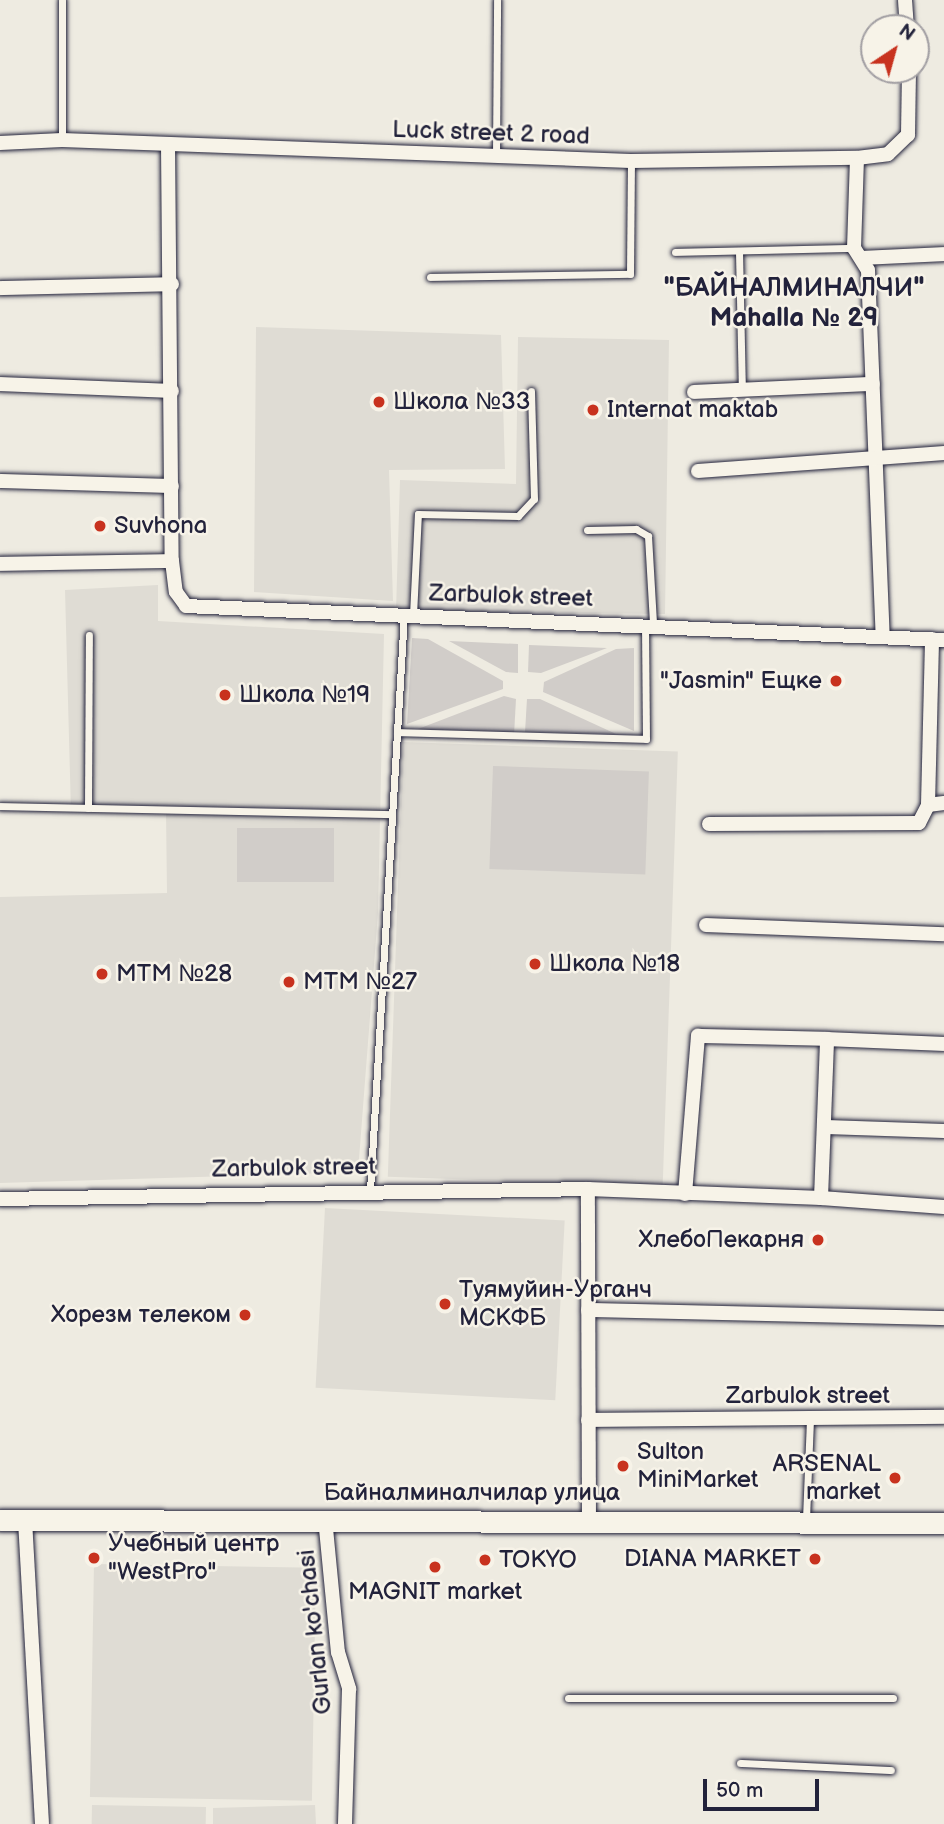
<!DOCTYPE html>
<meta charset="utf-8">
<style>
body{margin:0}
#map{position:relative;width:944px;height:1824px;overflow:hidden;background:#eeebe1;font-family:"Balsamiq Sans",sans-serif}
div>[style]{position:absolute}
.built>*{inset:0;background:#dfdcd4;transform-origin:0 0}
.green>*{inset:0;background:#d1cdc9;transform-origin:0 0}
.roads{filter:drop-shadow(0 0 2px #22223b) drop-shadow(0 0 2px #22223b)}
.lane>*{height:7px;margin:-3.5px;padding:0 3.5px;transform-origin:3.5px;border-radius:3.5px;background:#f7f3e8}
.street>*{height:14px;margin:-7px;padding:0 7px;transform-origin:7px;border-radius:7px;background:#f7f3e8}
.secondary>*{height:21px;margin:-10.5px;padding:0 10.5px;transform-origin:10.5px;border-radius:10.5px;background:#f7f3e8}
.dots>*{width:19px;height:19px;translate:-50% -50%;box-sizing:border-box;border:4px solid #f7f3e8;border-radius:50%}
span{translate:-50% -50%;white-space:nowrap;text-align:center;line-height:1.15;-webkit-text-stroke:5px #f7f3e8;paint-order:stroke}
.street-label{font-size:24px;color:#22223b}
.poi-label{font-size:24px;color:#22223b}
.left{translate:0 -50%;text-align:left}
.right{translate:-100% -50%;text-align:right}
.neighbourhood-label{font-size:26px;color:#22223b;font-weight:700}
.north{position:absolute;left:860px;top:14px;width:70px;height:70px;box-sizing:border-box;background:#f7f3e8;border:2px solid #a29fa3;border-radius:50%;rotate:36deg;font-size:19px;font-weight:700;line-height:28px;text-align:center;color:#22223b}
.north::after{content:'';display:block;margin:auto;width:24px;height:32px;background:#c8321e;clip-path:polygon(50% 0,100% 100%,50% 72%,0 100%)}
.scale{position:absolute;left:703px;top:1779px;width:116px;height:32px;box-sizing:border-box;border:4px solid #22223b;border-top:0;padding-left:9px;font-size:21px;line-height:24px;white-space:nowrap;color:#22223b;-webkit-text-stroke:5px #f7f3e8;paint-order:stroke}
</style>
<div id="map">
<div class="built">
<div style="clip-path:polygon(256px 327px,501px 335px,505px 469px,389px 470px,393px 601px,254px 592px)"></div>
<div style="clip-path:polygon(518px 337px,669px 340px,665px 614px,396px 611px,400px 480px,516px 484px)"></div>
<div style="clip-path:polygon(158px 585px,158px 621px,384px 634px,378px 913px,358px 1172px,0 1183px,0 897px,167px 893px,166px 812px,71px 812px,65px 590px)"></div>
<div style="left:403px;top:742px;width:275px;height:435px;rotate:2deg"></div>
<div style="left:325px;top:1208px;width:240px;height:180px;rotate:3deg"></div>
<div style="left:94px;top:1564px;width:222px;height:233px;rotate:1deg"></div>
<div style="left:92px;top:1805px;width:114px;height:19px;rotate:1deg"></div>
<div style="clip-path:polygon(315px 1805px,316px 1824px,213px 1824px,213px 1808px)"></div>
</div>
<div class="green">
<div style="clip-path:polygon(412px 638px,428px 639px,503px 681px,503px 689px,407px 724px)"></div>
<div style="clip-path:polygon(449px 641px,518px 644px,518px 673px,506px 672px)"></div>
<div style="clip-path:polygon(529px 645px,607px 648px,541px 673px,528px 672px)"></div>
<div style="clip-path:polygon(634px 648px,634px 731px,543px 692px,544px 682px,616px 649px)"></div>
<div style="clip-path:polygon(504px 696px,516px 699px,514px 735px,418px 729px)"></div>
<div style="clip-path:polygon(527px 699px,540px 699px,616px 734px,525px 732px)"></div>
<div style="left:493px;top:766px;width:156px;height:103px;rotate:2deg"></div>
<div style="left:237px;top:828px;width:97px;height:54px"></div>
</div>
<div class="roads">
<div class="lane">
<div style="left:62px;top:0;width:140px;rotate:90deg"></div>
<div style="left:496px;top:157px;width:157px;rotate:-89.6deg"></div>
<div style="left:739px;top:251px;width:139px;rotate:88.8deg"></div>
<div style="left:675px;top:252px;width:179px;rotate:-1.3deg"></div>
<div style="left:430px;top:277px;width:200px;rotate:-0.9deg"></div>
<div style="left:630px;top:274px;width:112px;rotate:-89.5deg"></div>
<div style="left:587px;top:530px;width:49px;rotate:-1.2deg"></div>
<div style="left:636px;top:529px;width:14px;rotate:30deg"></div>
<div style="left:648px;top:536px;width:88px;rotate:86.7deg"></div>
<div style="left:413px;top:615px;width:101px;rotate:-87.2deg"></div>
<div style="left:418px;top:514px;width:100px;rotate:1.1deg"></div>
<div style="left:518px;top:516px;width:23px;rotate:-47deg"></div>
<div style="left:534px;top:499px;width:108px;rotate:-91.6deg"></div>
<div style="left:397px;top:732px;width:249px;rotate:1.6deg"></div>
<div style="left:646px;top:739px;width:114px;rotate:-90.5deg"></div>
<div style="left:0;top:806px;width:392px;rotate:1.2deg"></div>
<div style="left:88px;top:808px;width:173px;rotate:-89.7deg"></div>
<div style="left:370px;top:1190px;width:576px;rotate:-86.62deg"></div>
<div style="left:806px;top:1519px;width:101px;rotate:-87.7deg"></div>
<div style="left:568px;top:1698px;width:325px"></div>
<div style="left:740px;top:1763px;width:151px;rotate:2.7deg"></div>
</div>
<div class="street">
<div style="left:905px;top:0;width:28px;rotate:86deg"></div>
<div style="left:0;top:143px;width:62px;rotate:-2.8deg"></div>
<div style="left:62px;top:140px;width:569px;rotate:2.11deg"></div>
<div style="left:631px;top:161px;width:226px;rotate:-0.8deg"></div>
<div style="left:857px;top:158px;width:31px;rotate:-7deg"></div>
<div style="left:888px;top:154px;width:28px;rotate:-44deg"></div>
<div style="left:908px;top:135px;width:65px;rotate:-89.1deg"></div>
<div style="left:168px;top:144px;width:417px;rotate:89.5deg"></div>
<div style="left:172px;top:561px;width:31px;rotate:83deg"></div>
<div style="left:176px;top:592px;width:17px;rotate:54deg"></div>
<div style="left:186px;top:606px;width:759px;rotate:2.57deg"></div>
<div style="left:857px;top:158px;width:90px;rotate:91.9deg"></div>
<div style="left:854px;top:248px;width:26px;rotate:58deg"></div>
<div style="left:868px;top:270px;width:367px;rotate:87.7deg"></div>
<div style="left:863px;top:258px;width:81px;rotate:-2.8deg"></div>
<div style="left:0;top:288px;width:172px;rotate:-1.3deg"></div>
<div style="left:0;top:384px;width:172px;rotate:2.3deg"></div>
<div style="left:694px;top:392px;width:179px;rotate:-2.6deg"></div>
<div style="left:698px;top:471px;width:247px;rotate:-4.2deg"></div>
<div style="left:0;top:481px;width:172px;rotate:1.7deg"></div>
<div style="left:0;top:564px;width:172px;rotate:-1deg"></div>
<div style="left:928px;top:805px;width:166px;rotate:-88.6deg"></div>
<div style="left:709px;top:824px;width:210px;rotate:-0.3deg"></div>
<div style="left:919px;top:823px;width:20px;rotate:-63deg"></div>
<div style="left:928px;top:805px;width:16px;rotate:-7deg"></div>
<div style="left:706px;top:925px;width:238px;rotate:2.2deg"></div>
<div style="left:826px;top:1127px;width:118px;rotate:1.9deg"></div>
<div style="left:685px;top:1194px;width:159px;rotate:-85.3deg"></div>
<div style="left:698px;top:1036px;width:129px;rotate:1.3deg"></div>
<div style="left:821px;top:1198px;width:123px;rotate:4.2deg"></div>
<div style="left:0;top:1199px;width:588px;rotate:-0.97deg"></div>
<div style="left:588px;top:1310px;width:356px;rotate:1.3deg"></div>
<div style="left:588px;top:1420px;width:356px;rotate:-0.5deg"></div>
<div style="left:325px;top:1518px;width:135px;rotate:84.5deg"></div>
<div style="left:338px;top:1652px;width:39px;rotate:73deg"></div>
<div style="left:349px;top:1689px;width:135px;rotate:91.7deg"></div>
<div style="left:589px;top:1518px;width:329px;rotate:-90.2deg"></div>
<div style="left:588px;top:1189px;width:233px;rotate:2.2deg"></div>
<div style="left:821px;top:1198px;width:159px;rotate:-87.8deg"></div>
<div style="left:827px;top:1039px;width:117px;rotate:2.4deg"></div>
<div style="left:25px;top:1520px;width:304px;rotate:86.8deg"></div>
</div>
<div class="secondary">
<div style="left:0;top:1520px;width:944px;rotate:0.18deg"></div>
</div>
</div>
<div class="dots">
<div style="left:379px;top:402px;background:#c8321e"></div>
<div style="left:593px;top:410px;background:#c8321e"></div>
<div style="left:100px;top:526px;background:#c8321e"></div>
<div style="left:836px;top:681px;background:#c8321e"></div>
<div style="left:225px;top:695px;background:#c8321e"></div>
<div style="left:535px;top:964px;background:#c8321e"></div>
<div style="left:102px;top:974px;background:#c8321e"></div>
<div style="left:289px;top:982px;background:#c8321e"></div>
<div style="left:818px;top:1240px;background:#c8321e"></div>
<div style="left:445px;top:1304px;background:#c8321e"></div>
<div style="left:245px;top:1315px;background:#c8321e"></div>
<div style="left:623px;top:1466px;background:#c8321e"></div>
<div style="left:895px;top:1478px;background:#c8321e"></div>
<div style="left:94px;top:1558px;background:#c8321e"></div>
<div style="left:815px;top:1559px;background:#c8321e"></div>
<div style="left:485px;top:1560px;background:#c8321e"></div>
<div style="left:435px;top:1567px;background:#c8321e"></div>
</div>
<div class="street-label">
<span style="left:491px;top:133px;rotate:2deg">Luck street 2 road</span>
<span style="left:511px;top:596px;rotate:2deg">Zarbulok street</span>
<span style="left:294px;top:1168px;rotate:-1deg">Zarbulok street</span>
<span style="left:808px;top:1396px">Zarbulok street</span>
<span style="left:472px;top:1493px">Байналминалчилар улица</span>
<span style="left:315px;top:1632px;rotate:-96deg">Gurlan ko'chasi</span>
</div>
<div class="poi-label">
<span class="left" style="left:393px;top:402px">Школа №33</span>
<span class="left" style="left:607px;top:410px">Internat maktab</span>
<span class="left" style="left:114px;top:526px">Suvhona</span>
<span class="right" style="left:822px;top:681px">"Jasmin" Ещке</span>
<span class="left" style="left:239px;top:695px">Школа №19</span>
<span class="left" style="left:549px;top:964px">Школа №18</span>
<span class="left" style="left:116px;top:974px">MTM №28</span>
<span class="left" style="left:303px;top:982px">MTM №27</span>
<span class="right" style="left:804px;top:1240px">ХлебоПекарня</span>
<span class="left" style="left:459px;top:1304px">Туямуйин-Урганч<br>МСКФБ</span>
<span class="right" style="left:231px;top:1315px">Хорезм телеком</span>
<span class="left" style="left:637px;top:1466px">Sulton<br>MiniMarket</span>
<span class="right" style="left:881px;top:1478px">ARSENAL<br>market</span>
<span class="left" style="left:108px;top:1558px">Учебный центр<br>"WestPro"</span>
<span class="right" style="left:801px;top:1559px">DIANA MARKET</span>
<span class="left" style="left:499px;top:1560px">TOKYO</span>
<span style="left:435px;top:1592px">MAGNIT market</span>
</div>
<div class="neighbourhood-label">
<span style="left:794px;top:304px">"БАЙНАЛМИНАЛЧИ"<br>Mahalla № 29</span>
</div>
<div class="north">N</div>
<div class="scale">50 m</div>
</div>
